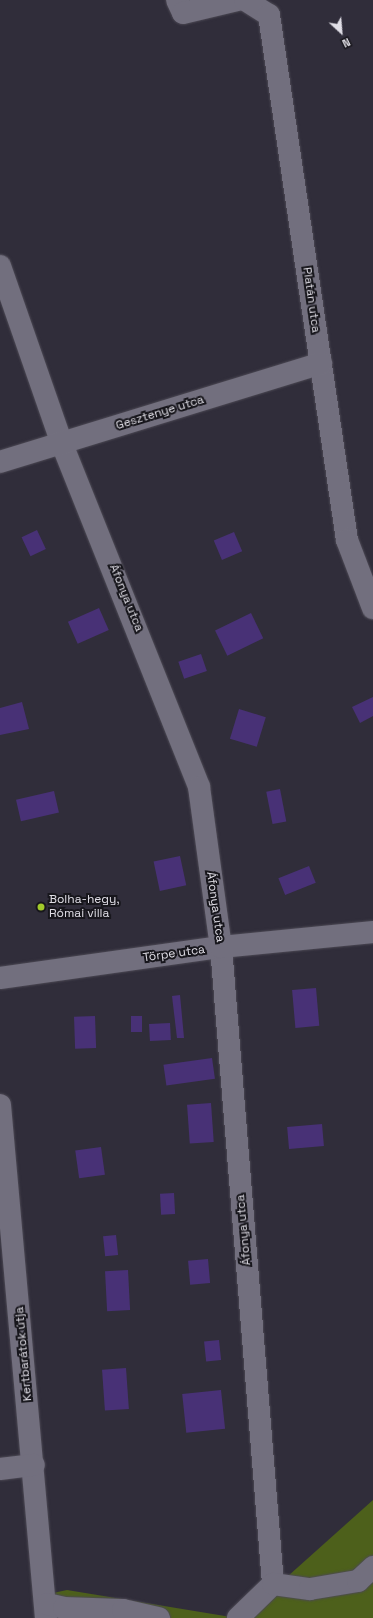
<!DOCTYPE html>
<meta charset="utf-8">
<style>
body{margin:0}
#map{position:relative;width:373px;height:1618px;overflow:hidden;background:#302d3a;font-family:"Space Grotesk",sans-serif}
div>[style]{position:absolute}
.green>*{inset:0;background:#4d601b}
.building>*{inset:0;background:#483176;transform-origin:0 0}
.roads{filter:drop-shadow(0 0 1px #4c4954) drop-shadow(0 0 1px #4c4954)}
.minor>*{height:22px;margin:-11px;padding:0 11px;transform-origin:11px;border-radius:11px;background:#726f7e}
.dots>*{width:11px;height:11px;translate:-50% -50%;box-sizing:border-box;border:2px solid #17161c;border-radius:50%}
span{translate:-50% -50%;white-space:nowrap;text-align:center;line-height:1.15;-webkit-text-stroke:4px #17161c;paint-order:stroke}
.street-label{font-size:12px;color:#e0dee6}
.poi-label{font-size:12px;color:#e0dee6}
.left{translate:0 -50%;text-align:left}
.north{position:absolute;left:321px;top:12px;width:40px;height:40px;-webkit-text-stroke:3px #17161c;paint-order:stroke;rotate:154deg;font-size:11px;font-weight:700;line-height:16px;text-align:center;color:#e0dee6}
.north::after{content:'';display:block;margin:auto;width:14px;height:18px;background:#e0dee6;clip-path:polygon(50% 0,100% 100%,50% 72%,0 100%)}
</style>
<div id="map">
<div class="green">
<div style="clip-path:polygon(373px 1500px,373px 1618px,241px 1618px)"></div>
<div style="clip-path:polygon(67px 1590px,237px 1618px,52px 1618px,53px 1593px)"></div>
</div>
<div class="building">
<div style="left:37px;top:530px;width:21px;height:17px;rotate:65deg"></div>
<div style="left:234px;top:532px;width:21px;height:22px;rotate:67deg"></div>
<div style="left:99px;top:608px;width:24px;height:34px;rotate:66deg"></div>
<div style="left:251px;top:613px;width:28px;height:40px;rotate:64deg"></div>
<div style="left:201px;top:654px;width:18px;height:24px;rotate:71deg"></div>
<div style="clip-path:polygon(373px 697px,373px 716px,360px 723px,352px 707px)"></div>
<div style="clip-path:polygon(22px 702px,29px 729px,0 735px,0 708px)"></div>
<div style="left:239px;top:709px;width:28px;height:31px;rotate:17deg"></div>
<div style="left:280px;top:789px;width:33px;height:14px;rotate:79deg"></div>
<div style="left:54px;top:791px;width:22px;height:39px;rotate:77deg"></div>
<div style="left:180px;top:856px;width:30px;height:27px;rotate:78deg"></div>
<div style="left:309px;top:866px;width:18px;height:33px;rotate:68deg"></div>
<div style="left:316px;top:988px;width:38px;height:24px;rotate:85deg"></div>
<div style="clip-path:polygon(180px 995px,184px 1038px,177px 1038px,172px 996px)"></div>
<div style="left:95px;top:1016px;width:32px;height:21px;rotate:88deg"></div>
<div style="left:131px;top:1016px;width:11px;height:16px"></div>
<div style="left:170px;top:1023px;width:17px;height:21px;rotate:87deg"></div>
<div style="left:212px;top:1058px;width:21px;height:49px;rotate:82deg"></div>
<div style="left:211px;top:1103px;width:39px;height:24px;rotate:86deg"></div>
<div style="left:322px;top:1124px;width:22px;height:35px;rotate:85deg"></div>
<div style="left:101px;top:1147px;width:28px;height:26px;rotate:82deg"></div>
<div style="left:174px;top:1193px;width:21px;height:14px;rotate:87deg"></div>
<div style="left:116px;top:1235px;width:20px;height:13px;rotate:84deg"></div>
<div style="left:208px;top:1259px;width:24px;height:20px;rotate:85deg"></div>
<div style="left:128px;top:1270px;width:40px;height:23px;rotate:87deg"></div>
<div style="left:219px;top:1340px;width:20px;height:15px;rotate:84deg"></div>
<div style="left:126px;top:1368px;width:41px;height:24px;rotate:86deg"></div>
<div style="left:221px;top:1390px;width:39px;height:39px;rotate:84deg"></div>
</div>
<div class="roads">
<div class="minor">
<div style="left:177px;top:0;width:14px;rotate:65deg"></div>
<div style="left:183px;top:13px;width:57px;rotate:-13.3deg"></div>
<div style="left:245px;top:0;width:28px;rotate:32deg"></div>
<div style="left:269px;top:15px;width:531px;rotate:81.55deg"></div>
<div style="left:347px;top:540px;width:73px;rotate:69.1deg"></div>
<div style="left:0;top:266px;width:188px;rotate:70.8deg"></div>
<div style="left:62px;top:444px;width:369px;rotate:68.2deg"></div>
<div style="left:199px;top:787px;width:162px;rotate:82.2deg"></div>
<div style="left:221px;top:947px;width:639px;rotate:85.33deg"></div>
<div style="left:0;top:462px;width:336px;rotate:-17.1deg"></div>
<div style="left:0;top:978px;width:223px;rotate:-8deg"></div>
<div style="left:221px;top:947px;width:153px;rotate:-5.6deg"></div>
<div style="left:0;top:1105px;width:515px;rotate:84.88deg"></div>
<div style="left:0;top:1469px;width:34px;rotate:-7deg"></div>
<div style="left:47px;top:1604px;width:17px;rotate:13deg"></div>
<div style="left:64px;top:1608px;width:59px;rotate:1.9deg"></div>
<div style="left:123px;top:1610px;width:37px;rotate:13deg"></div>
<div style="left:238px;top:1618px;width:49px;rotate:-44.2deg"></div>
<div style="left:273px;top:1584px;width:37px;rotate:8deg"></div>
<div style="left:310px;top:1589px;width:49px;rotate:-9.5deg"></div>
<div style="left:358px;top:1581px;width:21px;rotate:-43deg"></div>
</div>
</div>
<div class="dots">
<div style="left:41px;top:907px;background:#a1c92a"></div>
</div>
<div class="street-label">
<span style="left:311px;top:300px;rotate:82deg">Platán utca</span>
<span style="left:160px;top:413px;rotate:-17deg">Gesztenye utca</span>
<span style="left:126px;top:598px;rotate:68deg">Áfonya utca</span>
<span style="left:215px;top:907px;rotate:82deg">Áfonya utca</span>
<span style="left:174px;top:954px;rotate:-8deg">Törpe utca</span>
<span style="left:244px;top:1230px;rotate:-95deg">Áfonya utca</span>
<span style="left:24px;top:1354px;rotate:-95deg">Kertbarátok útja</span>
</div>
<div class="poi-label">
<span class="left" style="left:49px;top:907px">Bolha-hegy,<br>Római villa</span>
</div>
<div class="north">N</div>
</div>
